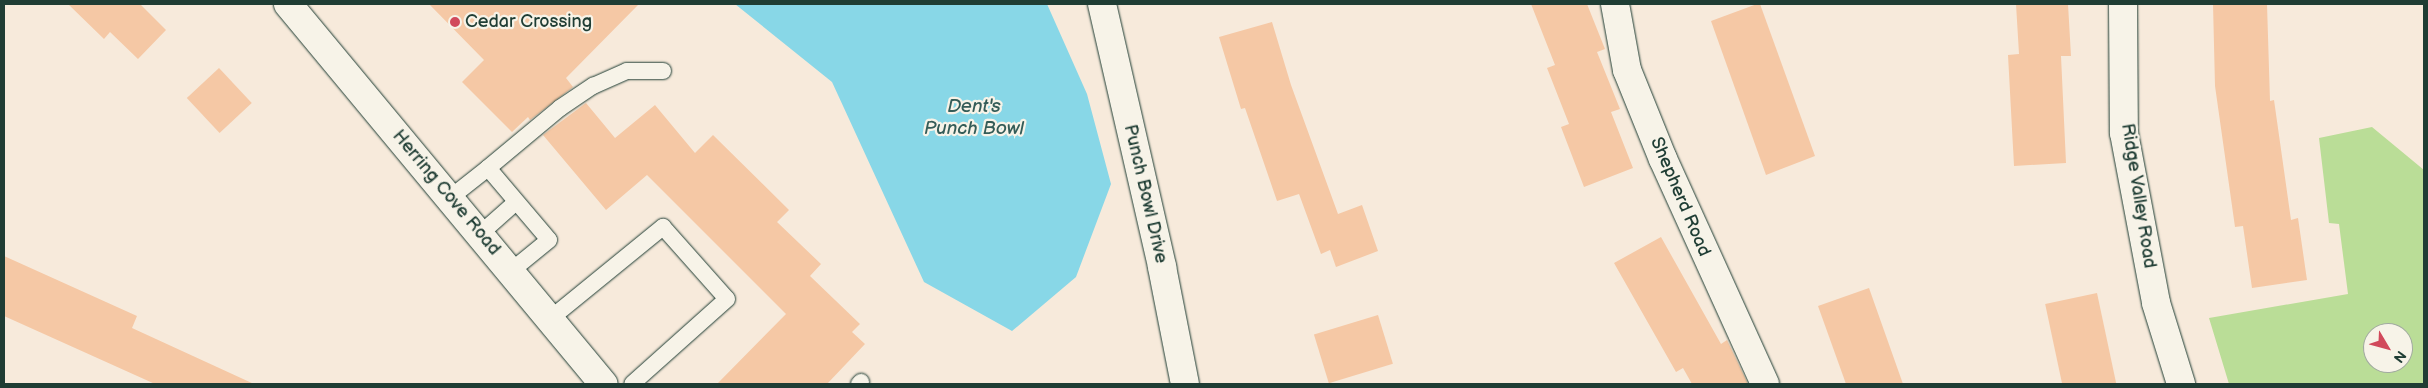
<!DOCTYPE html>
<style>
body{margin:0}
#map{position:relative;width:2428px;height:388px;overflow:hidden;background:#f7eadb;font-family:"Balsamiq Sans",sans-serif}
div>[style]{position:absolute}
.green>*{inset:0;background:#badd97}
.water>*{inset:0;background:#88d7e7}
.building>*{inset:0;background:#f5c8a5;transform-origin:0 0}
.roads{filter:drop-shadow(0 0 1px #1f3d34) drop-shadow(0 0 1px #1f3d34)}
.service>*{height:16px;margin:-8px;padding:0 8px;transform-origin:8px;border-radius:8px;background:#f7f3e8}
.minor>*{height:28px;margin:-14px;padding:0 14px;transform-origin:14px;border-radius:14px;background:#f7f3e8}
.secondary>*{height:28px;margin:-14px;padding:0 14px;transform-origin:14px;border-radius:14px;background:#f7f3e8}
.dots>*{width:14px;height:14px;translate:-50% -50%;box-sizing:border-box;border:2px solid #f7f3e8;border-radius:50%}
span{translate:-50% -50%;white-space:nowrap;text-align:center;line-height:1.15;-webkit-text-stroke:4.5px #f7f3e8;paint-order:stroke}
.poi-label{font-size:18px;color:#1f3d34}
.left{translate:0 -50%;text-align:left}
.street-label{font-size:18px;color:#1f3d34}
.water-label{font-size:19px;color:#345c58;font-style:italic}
.frame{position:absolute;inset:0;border:5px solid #1f3d34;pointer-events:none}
.north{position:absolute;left:2363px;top:323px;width:50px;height:50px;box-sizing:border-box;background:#f7f3e8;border:1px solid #a1aaa0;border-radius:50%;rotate:127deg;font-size:14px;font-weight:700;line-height:20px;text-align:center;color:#1f3d34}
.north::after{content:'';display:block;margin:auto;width:18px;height:22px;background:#d1495b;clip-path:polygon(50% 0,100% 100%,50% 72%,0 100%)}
</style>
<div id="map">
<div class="green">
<div style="clip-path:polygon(evenodd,2372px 127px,2424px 170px,2424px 384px,2229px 384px,2209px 318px,2348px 294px,2339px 224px,2329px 223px,2319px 138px,2372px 127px,2373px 333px,2403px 333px,2403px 363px,2373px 363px,2373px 333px)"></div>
</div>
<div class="water">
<div style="clip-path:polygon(735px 4px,1047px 4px,1087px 94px,1111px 184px,1076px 277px,1012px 331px,924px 282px,832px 82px)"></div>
</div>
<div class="building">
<div style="clip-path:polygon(68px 4px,140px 4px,166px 30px,138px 59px,110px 32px,104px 39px)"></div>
<div style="clip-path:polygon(429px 4px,639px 4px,566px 78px,573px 87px,530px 120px,528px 117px,512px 132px,462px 82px,484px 60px)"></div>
<div style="clip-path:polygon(1531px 4px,1587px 4px,1605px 49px,1597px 52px,1620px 109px,1611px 112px,1633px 168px,1584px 187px,1561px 127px,1569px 124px,1547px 68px,1555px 65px)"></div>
<div style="clip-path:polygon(1757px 4px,1760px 4px,1815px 156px,1766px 175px,1711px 21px)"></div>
<div style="clip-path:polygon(2016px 4px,2068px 4px,2071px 56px,2061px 56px,2066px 163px,2014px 166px,2008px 55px,2019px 54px)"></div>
<div style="clip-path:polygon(2213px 4px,2267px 4px,2270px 101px,2274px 100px,2291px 220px,2298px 218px,2307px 280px,2252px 288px,2243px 226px,2235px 227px,2215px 86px)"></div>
<div style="clip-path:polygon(1272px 22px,1291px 85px,1338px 214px,1362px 205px,1378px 251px,1336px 267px,1330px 250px,1321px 254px,1299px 194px,1277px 201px,1245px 108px,1241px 109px,1219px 37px)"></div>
<div style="left:219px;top:68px;width:48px;height:44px;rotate:47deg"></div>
<div style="clip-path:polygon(586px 103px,615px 138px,655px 105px,695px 153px,713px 135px,789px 210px,777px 222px,821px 264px,810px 276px,860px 324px,852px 332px,865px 344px,827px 384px,717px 384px,786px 314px,647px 175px,606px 210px,543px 135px)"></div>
<div style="clip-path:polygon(1661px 237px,1721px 344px,1727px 340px,1748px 384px,1692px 384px,1683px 368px,1676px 372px,1614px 263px)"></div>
<div style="clip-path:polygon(4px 256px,137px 316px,132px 328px,254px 384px,155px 384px,4px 316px)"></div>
<div style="clip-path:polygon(1869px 288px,1903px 384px,1846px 384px,1818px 306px)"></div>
<div style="left:2097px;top:293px;width:93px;height:53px;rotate:78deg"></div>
<div style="left:1378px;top:315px;width:51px;height:67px;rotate:73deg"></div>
</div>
<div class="roads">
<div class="service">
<div style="left:488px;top:168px;width:94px;rotate:-39.8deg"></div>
<div style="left:560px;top:108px;width:40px;rotate:-34deg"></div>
<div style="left:593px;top:86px;width:37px;rotate:-24deg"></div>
<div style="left:627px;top:71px;width:36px"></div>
<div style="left:450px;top:198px;width:48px;rotate:-38.3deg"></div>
<div style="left:488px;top:168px;width:94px;rotate:49.7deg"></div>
<div style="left:549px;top:240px;width:49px;rotate:140.8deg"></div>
<div style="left:480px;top:234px;width:48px;rotate:-41.6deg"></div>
<div style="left:550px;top:319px;width:146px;rotate:-39.2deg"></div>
<div style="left:663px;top:227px;width:96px;rotate:48.4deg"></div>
<div style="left:727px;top:299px;width:127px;rotate:138.2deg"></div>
<div style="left:859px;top:384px;width:3px;rotate:-45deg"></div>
</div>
<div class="minor">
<div style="left:1102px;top:4px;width:270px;rotate:77.1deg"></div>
<div style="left:1162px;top:267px;width:119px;rotate:78.9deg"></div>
<div style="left:1615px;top:4px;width:67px;rotate:79.7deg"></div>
<div style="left:1627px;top:70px;width:96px;rotate:68deg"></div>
<div style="left:1663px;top:159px;width:247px;rotate:65.6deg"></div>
<div style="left:2123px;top:4px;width:129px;rotate:89.6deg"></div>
<div style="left:2124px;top:133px;width:173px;rotate:79.3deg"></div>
<div style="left:2156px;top:303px;width:85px;rotate:72.8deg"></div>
</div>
<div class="secondary">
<div style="left:288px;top:4px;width:494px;rotate:50.3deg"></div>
</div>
</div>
<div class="dots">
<div style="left:455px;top:22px;background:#d1495b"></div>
</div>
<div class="poi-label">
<span class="left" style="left:465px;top:22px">Cedar Crossing</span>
</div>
<div class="street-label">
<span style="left:446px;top:193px;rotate:50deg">Herring Cove Road</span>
<span style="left:1145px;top:194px;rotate:77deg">Punch Bowl Drive</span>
<span style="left:2138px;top:196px;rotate:81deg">Ridge Valley Road</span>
<span style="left:1680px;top:197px;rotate:67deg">Shepherd Road</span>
</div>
<div class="water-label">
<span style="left:974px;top:118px">Dent's<br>Punch Bowl</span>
</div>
<div class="frame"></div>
<div class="north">N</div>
</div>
